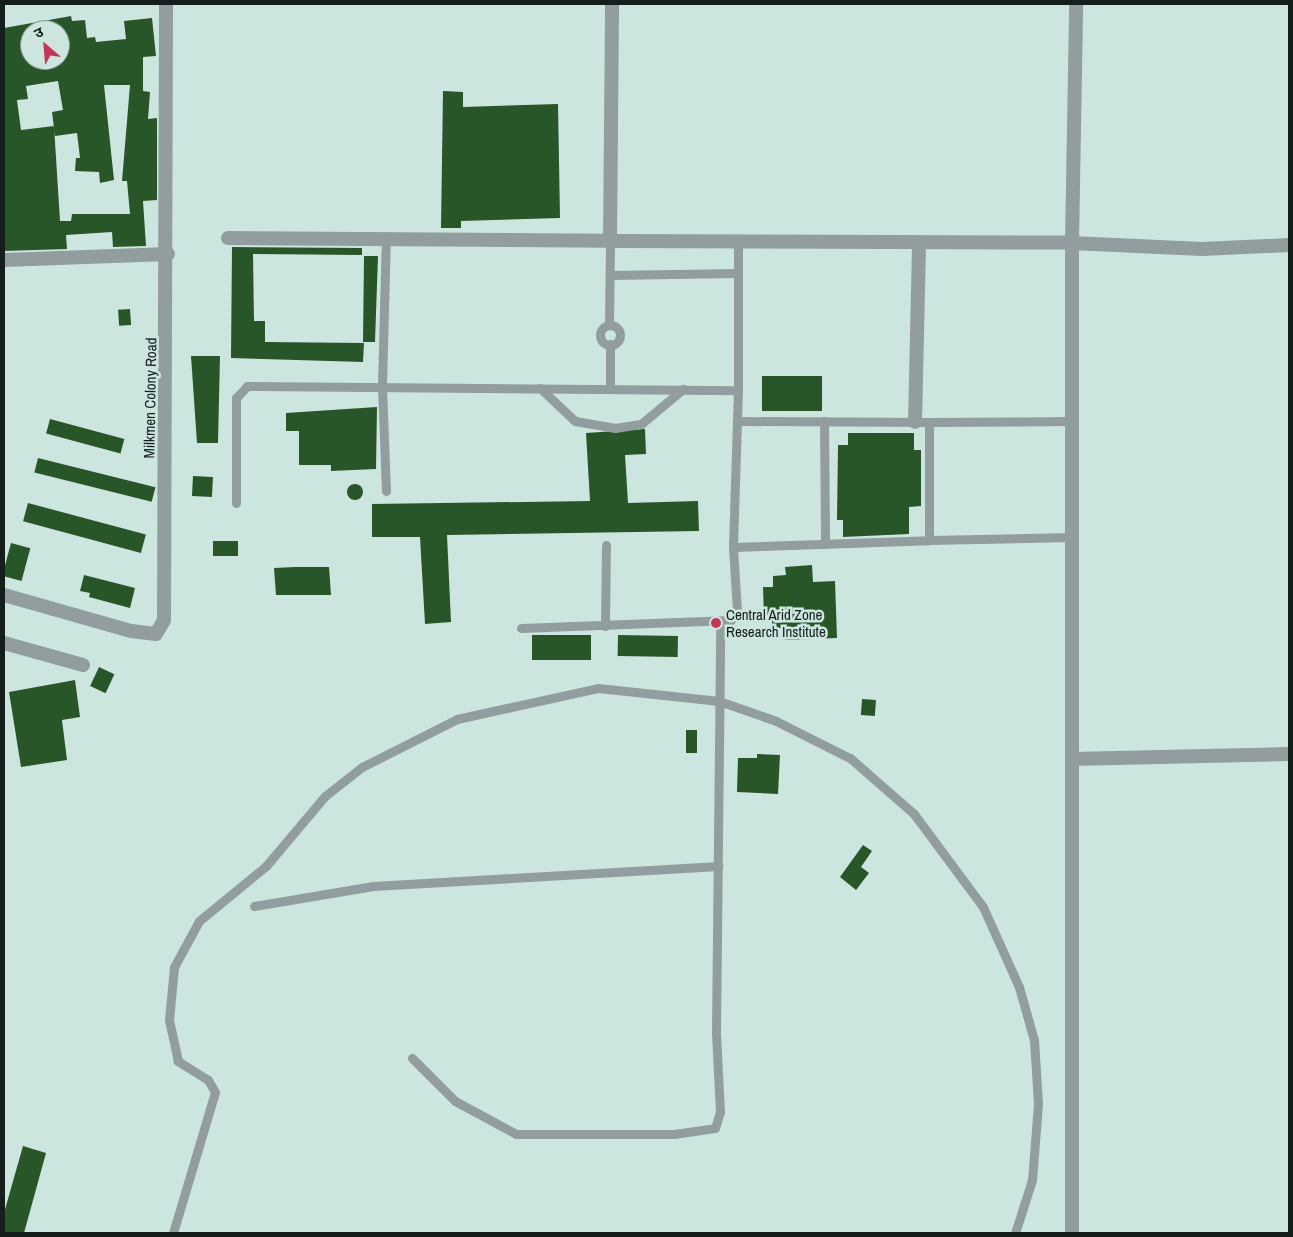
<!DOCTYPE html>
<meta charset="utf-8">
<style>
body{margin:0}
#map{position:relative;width:1293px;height:1237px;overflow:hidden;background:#cce6df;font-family:"Archivo Narrow","Noto Sans Devanagari",sans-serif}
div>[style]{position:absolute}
.building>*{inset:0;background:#295629;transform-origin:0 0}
.round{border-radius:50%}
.service>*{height:9px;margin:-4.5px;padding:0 4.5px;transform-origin:4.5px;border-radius:4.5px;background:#929d9f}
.service>.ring{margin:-4.5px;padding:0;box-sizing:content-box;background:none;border:9px solid #929d9f;border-radius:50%}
.minor>*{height:14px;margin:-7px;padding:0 7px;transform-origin:7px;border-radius:7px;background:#929d9f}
.dots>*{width:14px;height:14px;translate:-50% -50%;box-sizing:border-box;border:2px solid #cce6df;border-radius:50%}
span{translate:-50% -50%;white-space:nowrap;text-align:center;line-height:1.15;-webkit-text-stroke:5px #cce6df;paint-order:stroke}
.street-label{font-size:15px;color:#141e1b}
.poi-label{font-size:15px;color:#141e1b}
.left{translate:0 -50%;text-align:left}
.frame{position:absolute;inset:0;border:5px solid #141e1b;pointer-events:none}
.north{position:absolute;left:20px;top:20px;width:50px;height:50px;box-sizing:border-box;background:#cce6df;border:1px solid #829691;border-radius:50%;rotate:333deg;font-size:14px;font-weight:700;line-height:20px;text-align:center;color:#141e1b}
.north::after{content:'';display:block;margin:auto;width:18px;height:22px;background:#c43558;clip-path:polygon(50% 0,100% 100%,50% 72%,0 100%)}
</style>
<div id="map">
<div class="building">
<div style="clip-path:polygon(evenodd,71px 16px,72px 21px,85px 20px,87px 38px,95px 37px,96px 42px,126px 39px,124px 21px,152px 18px,156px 56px,143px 57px,143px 91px,150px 92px,148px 119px,157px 118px,157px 200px,143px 201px,146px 246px,113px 247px,112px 232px,66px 235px,67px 249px,4px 251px,4px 28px,71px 16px,30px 30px,60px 30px,60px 60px,30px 60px,30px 30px,71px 16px,58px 81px,63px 110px,52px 112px,55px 136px,77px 133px,80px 158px,76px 158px,75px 171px,99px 172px,100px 183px,114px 180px,104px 85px,130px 85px,122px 181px,127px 181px,130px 214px,72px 214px,71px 221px,60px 221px,54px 126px,21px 130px,17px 100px,28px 99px,26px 86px,58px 81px)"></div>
<div style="clip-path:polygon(443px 91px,463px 92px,463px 107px,558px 104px,560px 218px,461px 221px,461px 228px,441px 228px)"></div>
<div style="clip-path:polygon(232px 247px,362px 248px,362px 255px,253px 254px,254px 321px,265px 321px,265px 342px,364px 343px,363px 362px,231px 358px)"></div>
<div style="clip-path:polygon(364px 256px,378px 256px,375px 342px,363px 342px)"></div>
<div style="left:130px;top:309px;width:16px;height:12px;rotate:86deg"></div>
<div style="clip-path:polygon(191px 356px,220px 356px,218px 443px,197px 443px)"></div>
<div style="left:762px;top:376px;width:60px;height:35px"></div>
<div style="clip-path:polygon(377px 407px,376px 469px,331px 471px,331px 465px,299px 465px,299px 431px,286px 431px,286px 413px)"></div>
<div style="left:50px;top:419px;width:77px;height:15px;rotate:15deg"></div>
<div style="clip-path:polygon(645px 429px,646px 454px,625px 455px,628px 503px,698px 501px,699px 531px,447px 535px,451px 622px,425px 624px,420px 537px,372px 537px,372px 504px,590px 501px,586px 433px)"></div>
<div style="clip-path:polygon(848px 433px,914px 433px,914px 450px,921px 450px,921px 506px,909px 507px,909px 534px,843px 537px,843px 520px,837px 520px,838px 445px,848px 445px)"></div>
<div style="left:38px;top:458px;width:121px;height:15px;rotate:14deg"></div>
<div style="left:193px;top:476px;width:20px;height:20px;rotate:3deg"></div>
<div class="round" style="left:347px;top:484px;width:16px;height:16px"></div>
<div style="left:28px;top:503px;width:122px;height:19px;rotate:15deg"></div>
<div style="left:213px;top:541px;width:25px;height:15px"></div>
<div style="left:11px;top:543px;width:20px;height:34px;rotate:15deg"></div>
<div style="clip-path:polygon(812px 565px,813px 582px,835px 581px,837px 638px,784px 640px,783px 628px,772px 628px,772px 617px,764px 617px,763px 587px,773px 587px,773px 576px,786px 575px,785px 567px)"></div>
<div style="clip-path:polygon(295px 567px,329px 567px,331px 595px,276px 595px,274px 568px)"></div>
<div style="clip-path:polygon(84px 575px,135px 588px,130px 608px,89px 597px,90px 593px,80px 591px)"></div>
<div style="left:532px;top:635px;width:59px;height:25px"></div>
<div style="left:618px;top:635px;width:60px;height:21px;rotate:1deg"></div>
<div style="left:99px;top:667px;width:17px;height:21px;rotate:25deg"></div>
<div style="clip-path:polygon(75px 680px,80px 717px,62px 720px,67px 760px,21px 767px,9px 692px)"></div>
<div style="left:862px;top:699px;width:14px;height:16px;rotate:4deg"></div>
<div style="left:686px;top:730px;width:11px;height:23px"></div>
<div style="clip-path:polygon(757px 754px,780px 755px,778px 794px,737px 792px,738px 758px,757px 758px)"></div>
<div style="clip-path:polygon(863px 845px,872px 851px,861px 867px,869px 873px,856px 890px,840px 877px)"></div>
<div style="clip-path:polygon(23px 1146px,46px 1153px,24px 1233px,4px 1233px,4px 1213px)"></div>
</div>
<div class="service">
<div style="left:610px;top:275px;width:127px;rotate:-0.9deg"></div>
<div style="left:609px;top:325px;width:84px;rotate:-89.3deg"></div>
<div class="ring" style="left:600px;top:325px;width:11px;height:11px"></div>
<div style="left:610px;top:344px;width:45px;rotate:90deg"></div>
<div style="left:540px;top:388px;width:48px;rotate:43.3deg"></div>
<div style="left:575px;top:421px;width:41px;rotate:9.9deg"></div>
<div style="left:615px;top:428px;width:26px;rotate:-9deg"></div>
<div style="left:641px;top:424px;width:55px;rotate:-39.8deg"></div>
<div style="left:739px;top:421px;width:190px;rotate:0.3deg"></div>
<div style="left:929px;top:422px;width:118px;rotate:90deg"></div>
<div style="left:929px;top:540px;width:143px;rotate:-1.2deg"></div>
<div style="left:824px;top:421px;width:123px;rotate:89.5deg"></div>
<div style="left:929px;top:422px;width:143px;rotate:-0.4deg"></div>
<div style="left:386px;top:491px;width:105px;rotate:-92.2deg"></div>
<div style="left:382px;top:386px;width:148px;rotate:-88.5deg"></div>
<div style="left:236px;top:503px;width:105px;rotate:-90deg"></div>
<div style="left:236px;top:398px;width:16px;rotate:-47deg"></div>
<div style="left:247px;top:386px;width:491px;rotate:0.5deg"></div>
<div style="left:738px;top:390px;width:149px;rotate:-90deg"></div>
<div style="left:733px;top:547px;width:196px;rotate:-2deg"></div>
<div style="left:605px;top:626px;width:81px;rotate:-89.3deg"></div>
<div style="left:521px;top:628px;width:210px;rotate:-2.2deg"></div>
<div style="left:731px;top:620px;width:11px;rotate:-56deg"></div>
<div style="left:737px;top:611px;width:64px;rotate:-93.6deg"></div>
<div style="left:733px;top:547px;width:157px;rotate:-88.2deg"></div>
<div style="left:254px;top:906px;width:121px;rotate:-9.5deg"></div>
<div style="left:373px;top:886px;width:346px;rotate:-3.3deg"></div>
<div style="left:412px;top:1058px;width:61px;rotate:45deg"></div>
<div style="left:455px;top:1101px;width:69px;rotate:28.4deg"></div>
<div style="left:516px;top:1134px;width:158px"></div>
<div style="left:674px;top:1134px;width:41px;rotate:-8.3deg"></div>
<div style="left:715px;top:1128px;width:17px;rotate:-73deg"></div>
<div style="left:720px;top:1112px;width:79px;rotate:-92.9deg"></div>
<div style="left:716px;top:1033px;width:411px;rotate:-89.4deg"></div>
<div style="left:173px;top:1233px;width:147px;rotate:-73.4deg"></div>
<div style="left:215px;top:1092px;width:14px;rotate:-120deg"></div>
<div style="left:208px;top:1080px;width:36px;rotate:-148deg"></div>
<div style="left:178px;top:1061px;width:42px;rotate:-102.4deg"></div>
<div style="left:169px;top:1020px;width:53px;rotate:-84.6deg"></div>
<div style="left:174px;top:967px;width:52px;rotate:-61.5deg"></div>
<div style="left:199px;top:921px;width:87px;rotate:-39.4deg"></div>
<div style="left:266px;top:866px;width:92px;rotate:-49.9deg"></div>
<div style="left:325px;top:796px;width:47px;rotate:-38.1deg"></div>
<div style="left:362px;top:767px;width:106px;rotate:-26.8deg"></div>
<div style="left:457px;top:719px;width:144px;rotate:-12.4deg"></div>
<div style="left:598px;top:688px;width:122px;rotate:6.1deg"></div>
<div style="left:719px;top:701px;width:60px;rotate:19.3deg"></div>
<div style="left:776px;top:721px;width:83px;rotate:26.6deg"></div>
<div style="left:850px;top:758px;width:85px;rotate:41.2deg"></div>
<div style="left:914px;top:814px;width:116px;rotate:53.4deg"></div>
<div style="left:983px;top:907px;width:88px;rotate:65.8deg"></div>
<div style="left:1019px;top:987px;width:55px;rotate:74.2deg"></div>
<div style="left:1034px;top:1040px;width:64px;rotate:86.4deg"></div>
<div style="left:1038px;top:1104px;width:76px;rotate:94.5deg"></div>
<div style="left:1032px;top:1180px;width:56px;rotate:107.8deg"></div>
</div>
<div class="minor">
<div style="left:228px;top:238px;width:382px;rotate:0.4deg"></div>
<div style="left:610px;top:241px;width:237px;rotate:-89.5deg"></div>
<div style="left:610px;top:241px;width:462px;rotate:0.2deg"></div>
<div style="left:1072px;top:243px;width:130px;rotate:2.6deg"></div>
<div style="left:1202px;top:249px;width:87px;rotate:-2.6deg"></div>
<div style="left:4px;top:260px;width:164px;rotate:-2.1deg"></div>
<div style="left:915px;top:422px;width:179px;rotate:-88.7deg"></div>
<div style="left:4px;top:595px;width:132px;rotate:15.8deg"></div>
<div style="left:131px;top:631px;width:25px;rotate:7deg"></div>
<div style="left:156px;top:634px;width:16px;rotate:-60deg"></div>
<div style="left:164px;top:620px;width:616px;rotate:-89.81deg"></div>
<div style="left:4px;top:643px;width:82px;rotate:15.6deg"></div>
<div style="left:1072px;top:759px;width:217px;rotate:-1.3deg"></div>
<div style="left:1072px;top:1233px;width:990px;rotate:-90deg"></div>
<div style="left:1072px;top:243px;width:239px;rotate:-89deg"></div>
</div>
<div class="dots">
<div style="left:716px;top:623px;background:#c43558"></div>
</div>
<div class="street-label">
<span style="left:150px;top:398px;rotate:-89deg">Milkmen Colony Road</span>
</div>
<div class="poi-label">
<span class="left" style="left:726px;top:623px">Central Arid Zone<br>Research Institute</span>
</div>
<div class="frame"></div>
<div class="north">उ</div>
</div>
